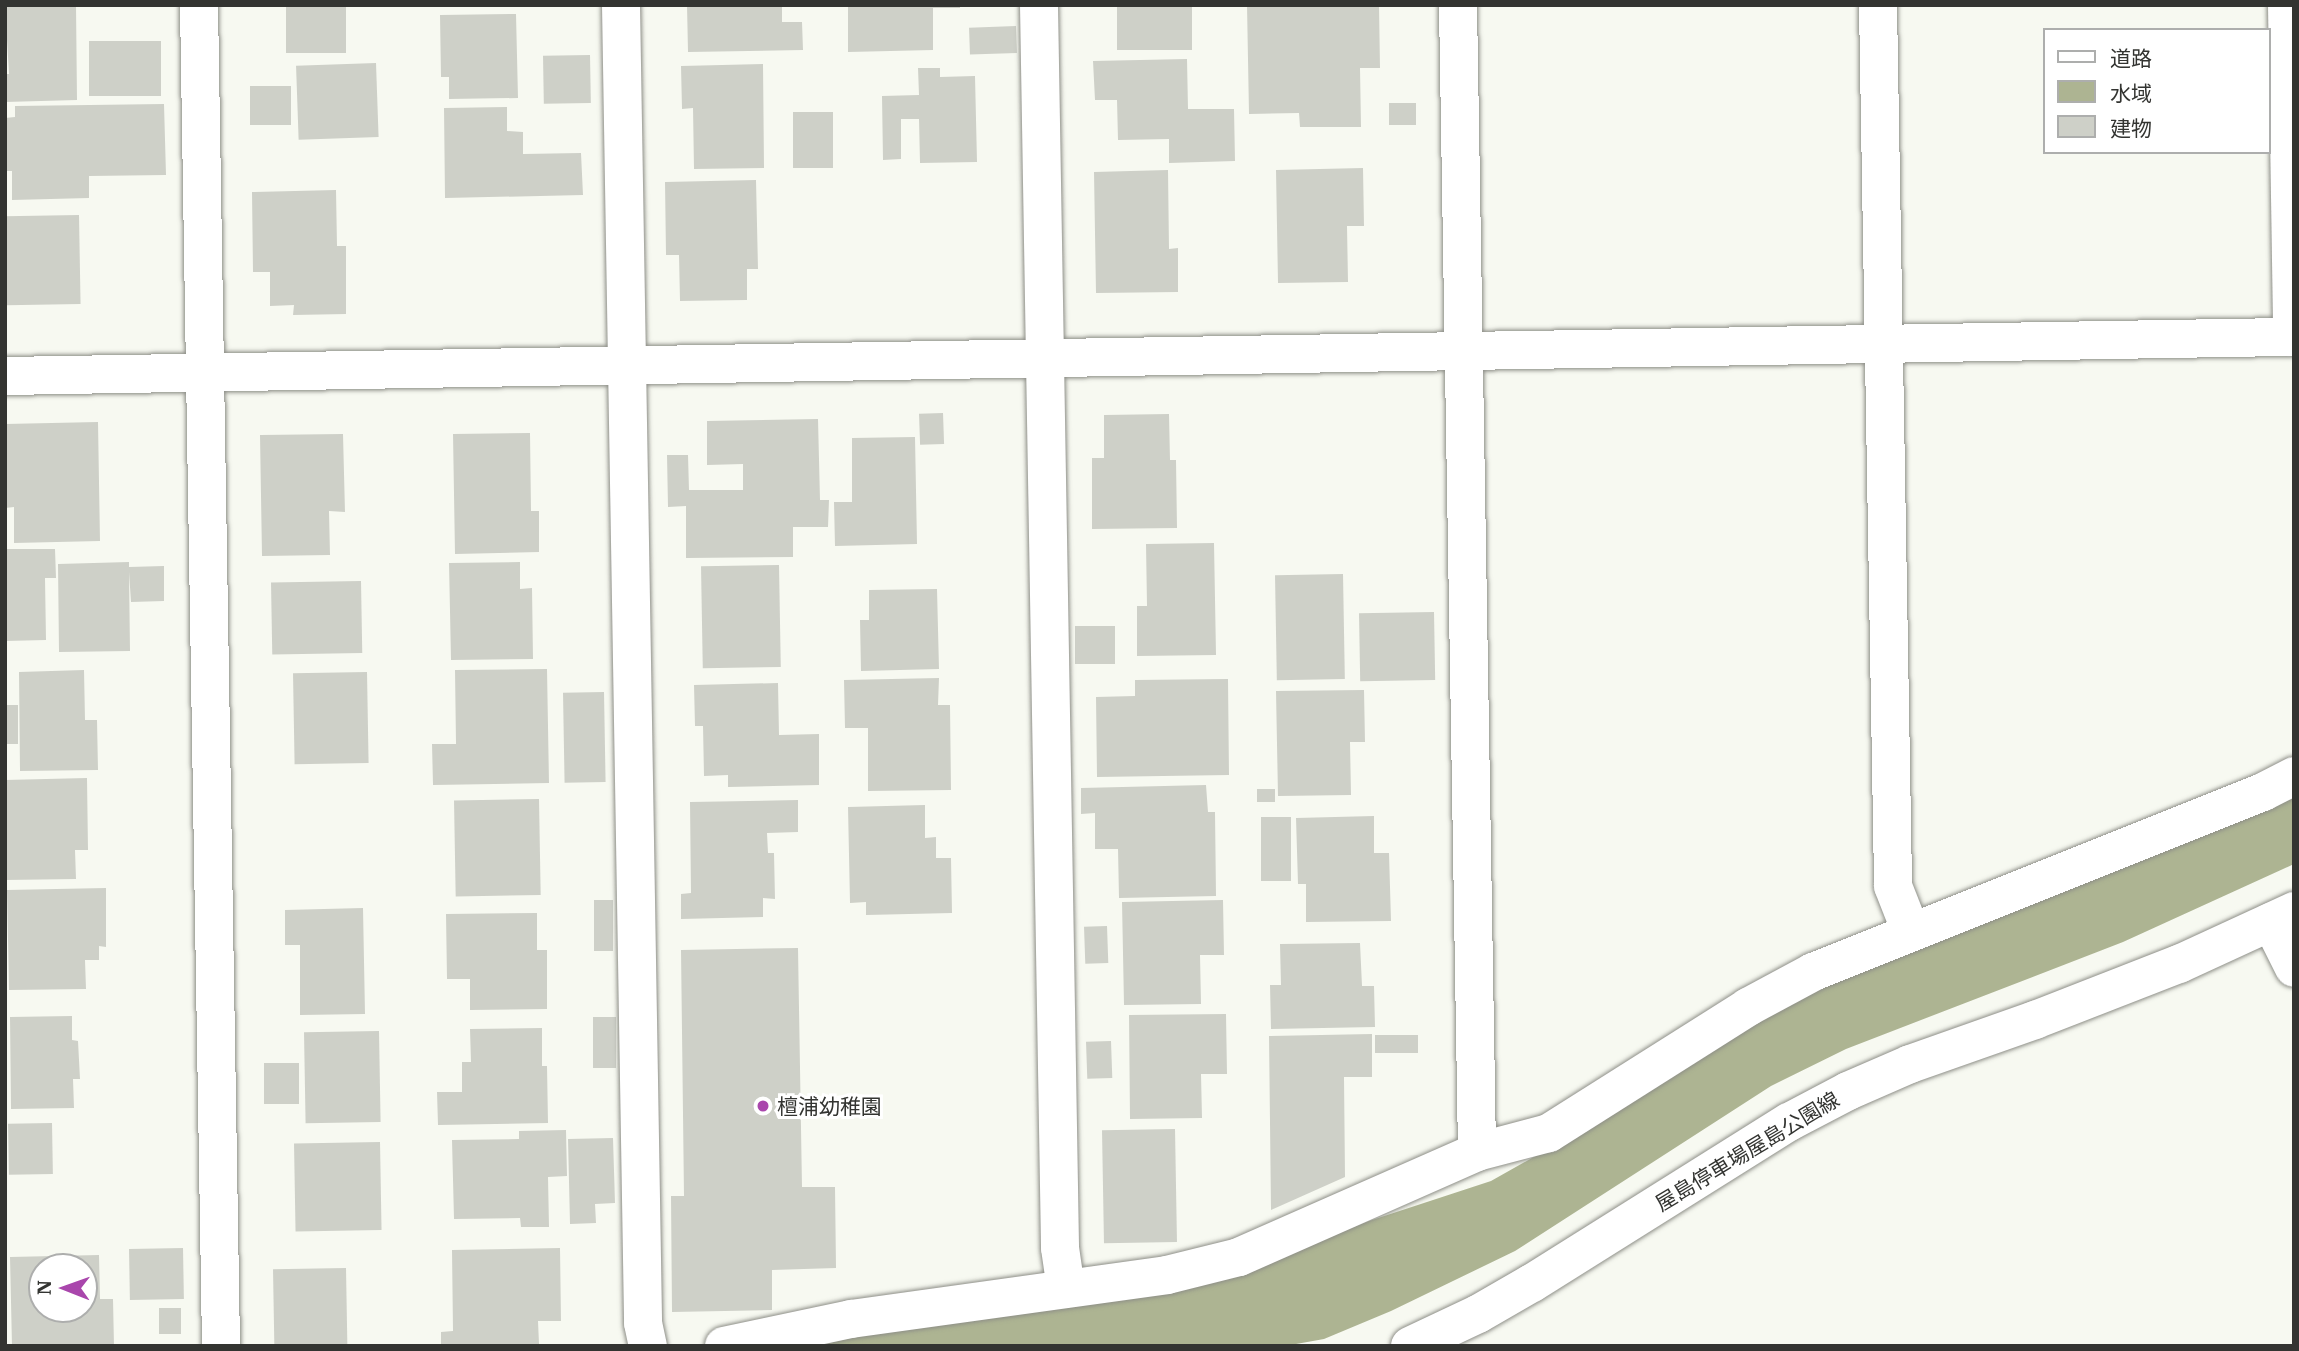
<!DOCTYPE html>
<meta charset="utf-8">
<style>
body{margin:0}
#map{position:relative;width:2299px;height:1351px;overflow:hidden;background:#f7f9f1;font-family:"IBM Plex Serif","Noto Sans JP",serif}
div>[style]{position:absolute}
.water>*{inset:0;background:#adb492}
.building>*{inset:0;background:#ced0c8;transform-origin:0 0}
.roads{filter:drop-shadow(0 0 2px #8e8f88) drop-shadow(0 0 2px #8e8f88)}
.street>*{height:38px;margin:-19px;padding:0 19px;transform-origin:19px;border-radius:19px;background:#fff}
.secondary>*{height:38px;margin:-19px;padding:0 19px;transform-origin:19px;border-radius:19px;background:#fff}
.dots>*{width:19px;height:19px;translate:-50% -50%;box-sizing:border-box;border:4px solid #fff;border-radius:50%}
span{translate:-50% -50%;white-space:nowrap;text-align:center;line-height:1.15;-webkit-text-stroke:6px #fff;paint-order:stroke}
.poi-label{font-size:21px;color:#333431}
.left{translate:0 -50%;text-align:left}
.street-label{font-size:21px;color:#333431}
.frame{position:absolute;inset:0;border:7px solid #333431;pointer-events:none}
.legend{position:absolute;left:2043px;top:28px;width:228px;height:126px;box-sizing:border-box;background:#fff;border:2px solid #adaead;margin:0;padding:9px 12px;list-style:none;font-size:21px;color:#333431}
.legend li{display:flex;align-items:center;gap:14px;height:35px}
.legend b{width:35px;border:2px solid #adaead}
.north{position:absolute;left:28px;top:1253px;width:70px;height:70px;box-sizing:border-box;background:#fff;border:2px solid #adaead;border-radius:50%;rotate:271deg;font-size:19px;font-weight:700;line-height:28px;text-align:center;color:#333431}
.north::after{content:'';display:block;margin:auto;width:24px;height:32px;background:#a946ac;clip-path:polygon(50% 0,100% 100%,50% 72%,0 100%)}
</style>
<div id="map">
<div class="water">
<div style="clip-path:polygon(2294px 782px,2294px 864px,2123px 942px,1846px 1049px,1771px 1086px,1515px 1251px,1391px 1311px,1324px 1339px,1285px 1346px,816px 1346px,873px 1333px,1213px 1283px,1369px 1221px,1491px 1181px,1562px 1141px,1727px 1030px)"></div>
</div>
<div class="building">
<div style="clip-path:polygon(5px 5px,76px 5px,77px 100px,5px 102px,5px 74px,9px 74px)"></div>
<div style="left:286px;top:5px;width:60px;height:48px"></div>
<div style="clip-path:polygon(687px 5px,782px 5px,782px 22px,802px 22px,803px 50px,688px 52px)"></div>
<div style="clip-path:polygon(848px 5px,960px 5px,960px 8px,933px 8px,933px 50px,848px 52px)"></div>
<div style="left:1117px;top:5px;width:75px;height:45px"></div>
<div style="clip-path:polygon(1247px 5px,1379px 5px,1380px 68px,1360px 68px,1361px 127px,1300px 127px,1299px 113px,1249px 114px)"></div>
<div style="clip-path:polygon(516px 14px,518px 98px,449px 99px,449px 77px,441px 77px,440px 15px)"></div>
<div style="left:1016px;top:26px;width:27px;height:47px;rotate:88deg"></div>
<div style="left:161px;top:41px;width:55px;height:72px;rotate:90deg"></div>
<div style="left:590px;top:55px;width:48px;height:47px;rotate:89deg"></div>
<div style="clip-path:polygon(1187px 59px,1188px 109px,1234px 109px,1235px 161px,1169px 163px,1169px 139px,1118px 140px,1117px 100px,1095px 100px,1093px 61px)"></div>
<div style="left:376px;top:63px;width:74px;height:80px;rotate:88deg"></div>
<div style="clip-path:polygon(763px 64px,764px 168px,694px 169px,693px 108px,682px 109px,681px 66px)"></div>
<div style="clip-path:polygon(918px 68px,940px 68px,940px 77px,975px 76px,977px 162px,920px 163px,919px 119px,901px 119px,901px 159px,883px 160px,882px 96px,919px 95px)"></div>
<div style="left:250px;top:86px;width:41px;height:39px"></div>
<div style="left:1389px;top:103px;width:27px;height:22px"></div>
<div style="clip-path:polygon(164px 104px,166px 175px,89px 176px,89px 198px,12px 200px,12px 171px,5px 171px,5px 118px,15px 117px,15px 106px)"></div>
<div style="clip-path:polygon(507px 107px,507px 131px,523px 132px,523px 154px,581px 153px,583px 195px,445px 198px,444px 108px)"></div>
<div style="left:793px;top:112px;width:40px;height:56px"></div>
<div style="clip-path:polygon(1363px 168px,1364px 226px,1347px 226px,1348px 282px,1278px 283px,1276px 170px)"></div>
<div style="clip-path:polygon(1168px 170px,1169px 249px,1178px 248px,1178px 292px,1096px 293px,1094px 172px)"></div>
<div style="clip-path:polygon(756px 180px,758px 269px,747px 269px,747px 300px,680px 301px,679px 255px,666px 255px,665px 182px)"></div>
<div style="clip-path:polygon(336px 190px,337px 246px,346px 246px,346px 314px,293px 315px,294px 305px,270px 306px,270px 272px,253px 272px,252px 192px)"></div>
<div style="left:79px;top:215px;width:89px;height:74px;rotate:89deg"></div>
<div style="left:943px;top:413px;width:31px;height:24px;rotate:88deg"></div>
<div style="clip-path:polygon(1169px 414px,1170px 460px,1176px 460px,1177px 528px,1092px 529px,1092px 458px,1104px 458px,1104px 415px)"></div>
<div style="clip-path:polygon(818px 419px,820px 500px,829px 500px,828px 527px,793px 527px,793px 557px,686px 558px,686px 506px,668px 507px,667px 455px,688px 455px,689px 490px,743px 490px,743px 464px,707px 465px,707px 421px)"></div>
<div style="clip-path:polygon(98px 422px,100px 541px,14px 543px,14px 507px,5px 508px,5px 424px)"></div>
<div style="clip-path:polygon(530px 433px,531px 511px,539px 511px,539px 552px,455px 554px,453px 434px)"></div>
<div style="clip-path:polygon(343px 434px,345px 512px,329px 511px,330px 555px,262px 556px,260px 435px)"></div>
<div style="clip-path:polygon(915px 437px,917px 544px,835px 546px,834px 502px,852px 502px,852px 438px)"></div>
<div style="clip-path:polygon(1214px 543px,1216px 655px,1137px 656px,1137px 606px,1147px 606px,1146px 544px)"></div>
<div style="clip-path:polygon(5px 549px,55px 549px,56px 578px,45px 578px,46px 640px,5px 641px)"></div>
<div style="clip-path:polygon(129px 562px,129px 567px,164px 566px,164px 601px,131px 602px,129px 572px,130px 651px,59px 652px,58px 564px)"></div>
<div style="clip-path:polygon(520px 562px,520px 589px,532px 588px,533px 659px,451px 660px,449px 563px)"></div>
<div style="left:779px;top:565px;width:102px;height:78px;rotate:89deg"></div>
<div style="left:1343px;top:574px;width:105px;height:68px;rotate:89deg"></div>
<div style="left:361px;top:581px;width:72px;height:90px;rotate:89deg"></div>
<div style="clip-path:polygon(937px 589px,939px 669px,861px 671px,860px 620px,869px 620px,869px 590px)"></div>
<div style="left:1434px;top:612px;width:68px;height:75px;rotate:89deg"></div>
<div style="left:1075px;top:626px;width:40px;height:38px"></div>
<div style="clip-path:polygon(547px 669px,549px 783px,433px 785px,432px 744px,456px 744px,455px 670px)"></div>
<div style="clip-path:polygon(84px 670px,85px 720px,97px 720px,98px 770px,20px 771px,19px 672px)"></div>
<div style="left:367px;top:672px;width:91px;height:74px;rotate:89deg"></div>
<div style="clip-path:polygon(939px 678px,938px 705px,950px 705px,951px 790px,868px 791px,868px 728px,845px 728px,844px 680px)"></div>
<div style="clip-path:polygon(1228px 679px,1229px 775px,1097px 777px,1096px 697px,1135px 696px,1135px 680px)"></div>
<div style="clip-path:polygon(778px 683px,779px 735px,819px 734px,819px 785px,728px 787px,728px 775px,704px 776px,703px 726px,695px 726px,694px 685px)"></div>
<div style="clip-path:polygon(1364px 690px,1365px 742px,1350px 742px,1351px 795px,1278px 796px,1276px 691px)"></div>
<div style="left:604px;top:692px;width:90px;height:41px;rotate:89deg"></div>
<div style="left:18px;top:705px;width:39px;height:13px;rotate:90deg"></div>
<div style="clip-path:polygon(87px 778px,88px 850px,75px 850px,76px 879px,5px 880px,5px 780px)"></div>
<div style="clip-path:polygon(1206px 785px,1208px 812px,1215px 812px,1216px 896px,1119px 898px,1118px 849px,1095px 849px,1095px 813px,1081px 814px,1081px 788px)"></div>
<div style="left:1257px;top:789px;width:18px;height:13px"></div>
<div style="left:539px;top:799px;width:96px;height:85px;rotate:89deg"></div>
<div style="clip-path:polygon(798px 800px,798px 832px,767px 833px,768px 853px,774px 853px,775px 899px,763px 898px,763px 917px,681px 919px,681px 894px,691px 893px,690px 802px)"></div>
<div style="clip-path:polygon(925px 805px,925px 838px,936px 837px,936px 858px,951px 858px,952px 913px,866px 915px,866px 902px,850px 903px,848px 807px)"></div>
<div style="clip-path:polygon(1374px 816px,1374px 853px,1389px 853px,1391px 921px,1306px 922px,1306px 884px,1298px 884px,1296px 818px)"></div>
<div style="left:1261px;top:817px;width:30px;height:64px"></div>
<div style="clip-path:polygon(106px 888px,106px 947px,99px 946px,99px 960px,85px 960px,86px 989px,9px 990px,7px 890px)"></div>
<div style="left:594px;top:900px;width:19px;height:51px"></div>
<div style="clip-path:polygon(1223px 900px,1224px 955px,1200px 955px,1201px 1004px,1124px 1005px,1122px 902px)"></div>
<div style="clip-path:polygon(363px 908px,365px 1014px,300px 1015px,300px 945px,285px 945px,285px 910px)"></div>
<div style="clip-path:polygon(537px 913px,537px 950px,547px 950px,547px 1009px,470px 1010px,470px 979px,447px 979px,446px 914px)"></div>
<div style="left:1107px;top:926px;width:37px;height:23px;rotate:88deg"></div>
<div style="clip-path:polygon(1360px 943px,1362px 986px,1374px 986px,1375px 1027px,1271px 1029px,1270px 985px,1281px 985px,1280px 944px)"></div>
<div style="clip-path:polygon(798px 948px,802px 1187px,835px 1187px,836px 1268px,772px 1270px,772px 1310px,672px 1312px,671px 1196px,684px 1196px,681px 950px)"></div>
<div style="clip-path:polygon(1226px 1014px,1227px 1074px,1201px 1074px,1202px 1118px,1130px 1119px,1129px 1015px)"></div>
<div style="clip-path:polygon(72px 1016px,72px 1040px,78px 1041px,80px 1079px,73px 1079px,74px 1108px,11px 1109px,10px 1017px)"></div>
<div style="left:593px;top:1017px;width:23px;height:51px"></div>
<div style="clip-path:polygon(542px 1028px,542px 1066px,547px 1066px,548px 1123px,438px 1125px,437px 1092px,462px 1092px,462px 1062px,471px 1062px,470px 1029px)"></div>
<div style="left:379px;top:1031px;width:91px;height:75px;rotate:89deg"></div>
<div style="clip-path:polygon(1372px 1034px,1372px 1077px,1344px 1077px,1345px 1177px,1271px 1210px,1269px 1036px)"></div>
<div style="left:1375px;top:1035px;width:43px;height:18px"></div>
<div style="left:1111px;top:1041px;width:37px;height:25px;rotate:88deg"></div>
<div style="left:264px;top:1063px;width:35px;height:41px"></div>
<div style="left:52px;top:1123px;width:51px;height:44px;rotate:89deg"></div>
<div style="left:1175px;top:1129px;width:113px;height:73px;rotate:89deg"></div>
<div style="clip-path:polygon(566px 1130px,567px 1176px,548px 1177px,549px 1227px,521px 1227px,520px 1218px,454px 1219px,452px 1140px,519px 1139px,519px 1131px)"></div>
<div style="clip-path:polygon(613px 1138px,615px 1203px,595px 1204px,596px 1223px,570px 1224px,568px 1139px)"></div>
<div style="left:380px;top:1142px;width:88px;height:86px;rotate:89deg"></div>
<div style="left:183px;top:1248px;width:51px;height:54px;rotate:89deg"></div>
<div style="clip-path:polygon(560px 1248px,561px 1321px,538px 1321px,539px 1344px,441px 1346px,441px 1332px,453px 1331px,452px 1250px)"></div>
<div style="clip-path:polygon(evenodd,99px 1255px,100px 1299px,113px 1299px,114px 1346px,12px 1346px,10px 1257px,99px 1255px,42px 1267px,84px 1267px,84px 1309px,42px 1309px,42px 1267px)"></div>
<div style="left:346px;top:1268px;width:78px;height:73px;rotate:89deg"></div>
<div style="left:159px;top:1308px;width:22px;height:26px"></div>
</div>
<div class="roads">
<div class="street">
<div style="left:621px;top:5px;width:1318px;rotate:89.04deg"></div>
<div style="left:643px;top:1323px;width:24px;rotate:78deg"></div>
<div style="left:1039px;top:5px;width:1243px;rotate:89.03deg"></div>
<div style="left:1060px;top:1248px;width:41px;rotate:81.7deg"></div>
<div style="left:1878px;top:5px;width:881px;rotate:89.02deg"></div>
<div style="left:1893px;top:886px;width:49px;rotate:68.6deg"></div>
<div style="left:2287px;top:5px;width:332px;rotate:89.1deg"></div>
<div style="left:2271px;top:922px;width:51px;rotate:63.4deg"></div>
<div style="left:724px;top:1346px;width:130px;rotate:-12deg"></div>
<div style="left:851px;top:1319px;width:319px;rotate:-7.9deg"></div>
<div style="left:1167px;top:1275px;width:74px;rotate:-14deg"></div>
<div style="left:1239px;top:1257px;width:260px;rotate:-23.8deg"></div>
<div style="left:1477px;top:1152px;width:74px;rotate:-14.8deg"></div>
<div style="left:1549px;top:1133px;width:236px;rotate:-32.3deg"></div>
<div style="left:1748px;top:1007px;width:74px;rotate:-28.3deg"></div>
<div style="left:1813px;top:972px;width:485px;rotate:-21.8deg"></div>
<div style="left:2263px;top:792px;width:35px;rotate:-27deg"></div>
</div>
<div class="secondary">
<div style="left:199px;top:5px;width:1341px;rotate:89.06deg"></div>
<div style="left:1458px;top:5px;width:1147px;rotate:89.05deg"></div>
<div style="left:5px;top:376px;width:2289px;rotate:-0.98deg"></div>
<div style="left:1410px;top:1346px;width:75px;rotate:-25.2deg"></div>
<div style="left:1478px;top:1314px;width:62px;rotate:-29.9deg"></div>
<div style="left:1532px;top:1283px;width:303px;rotate:-32.1deg"></div>
<div style="left:1789px;top:1122px;width:67px;rotate:-27.7deg"></div>
<div style="left:1848px;top:1091px;width:68px;rotate:-23.5deg"></div>
<div style="left:1910px;top:1064px;width:133px;rotate:-19.4deg"></div>
<div style="left:2035px;top:1020px;width:155px;rotate:-21.3deg"></div>
<div style="left:2179px;top:964px;width:127px;rotate:-24.7deg"></div>
</div>
</div>
<div class="dots">
<div style="left:763px;top:1106px;background:#a946ac"></div>
</div>
<div class="poi-label">
<span class="left" style="left:777px;top:1106px">檀浦幼稚園</span>
</div>
<div class="street-label">
<span style="left:1747px;top:1151px;rotate:-31deg">屋島停車場屋島公園線</span>
</div>
<div class="frame"></div>
<ul class="legend">
<li><b style="height:9px;background:#fff"></b>道路</li>
<li><b style="height:19px;background:#adb492"></b>水域</li>
<li><b style="height:19px;background:#ced0c8"></b>建物</li>
</ul>
<div class="north">N</div>
</div>
